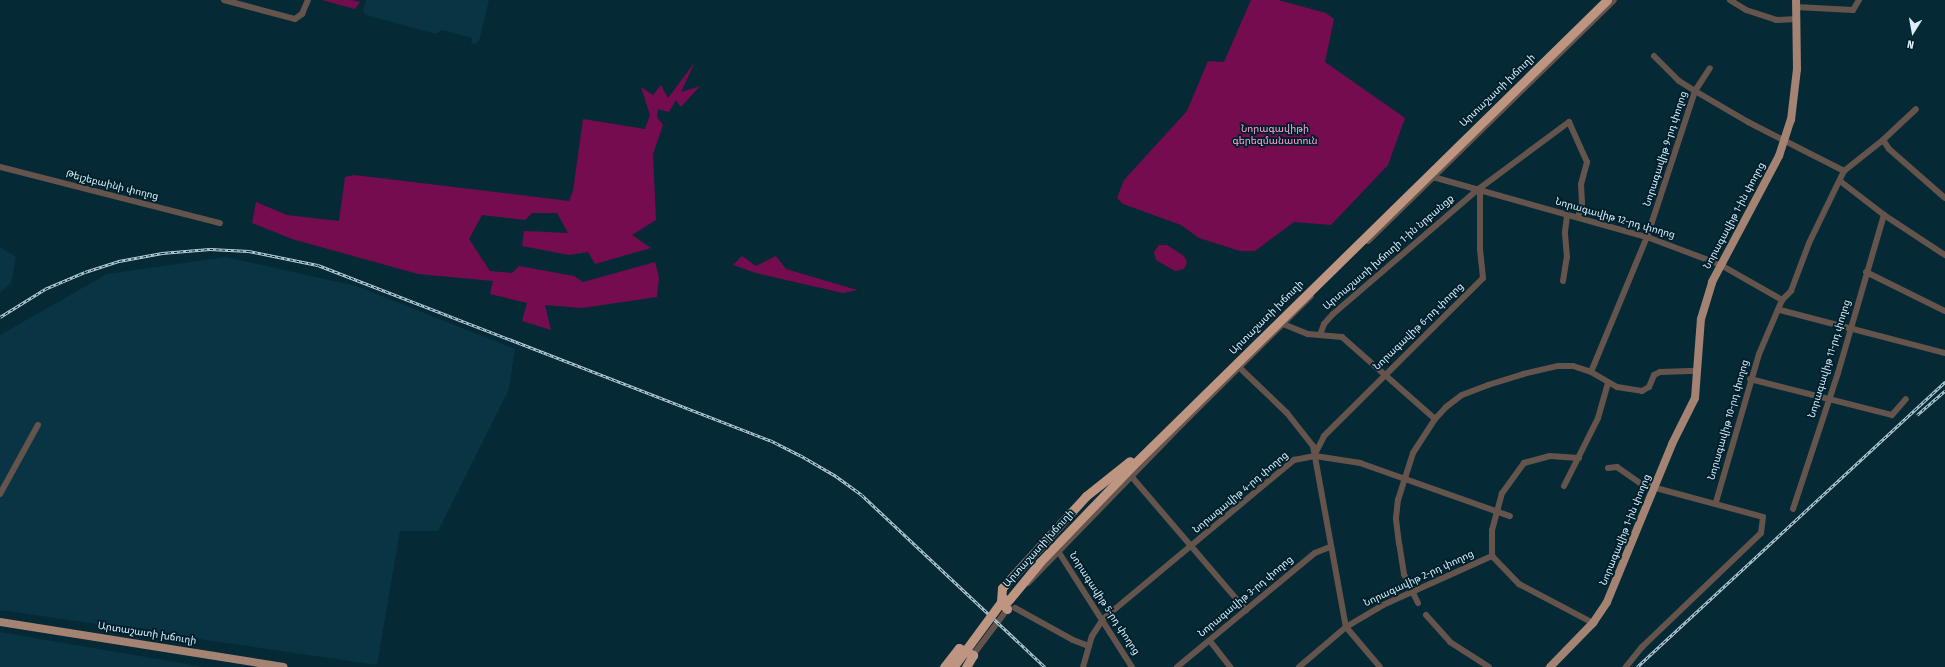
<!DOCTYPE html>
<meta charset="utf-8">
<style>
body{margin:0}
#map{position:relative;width:1945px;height:667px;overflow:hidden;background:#062936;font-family:"Fira Sans Condensed","Noto Sans Armenian",sans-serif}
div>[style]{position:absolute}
.built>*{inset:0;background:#083444}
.green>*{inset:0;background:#750c4f}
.minor>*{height:6px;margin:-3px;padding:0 3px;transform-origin:3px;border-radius:3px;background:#65544c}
.major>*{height:8px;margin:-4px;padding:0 4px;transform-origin:4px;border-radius:4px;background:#a48372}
.highway>*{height:9px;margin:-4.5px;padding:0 4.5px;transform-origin:4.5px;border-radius:4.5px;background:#be9580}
.rail>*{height:2.5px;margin-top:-1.25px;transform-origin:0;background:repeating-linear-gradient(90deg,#001f2c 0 3px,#b9d1dd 0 6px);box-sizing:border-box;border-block:1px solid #b9d1dd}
.highway-bridge>*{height:9px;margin:-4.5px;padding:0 4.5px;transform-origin:4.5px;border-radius:4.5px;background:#be9580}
span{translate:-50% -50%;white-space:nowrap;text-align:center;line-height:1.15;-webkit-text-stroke:3.5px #001f2c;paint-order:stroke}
.street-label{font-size:10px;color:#d9f0fb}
.park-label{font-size:10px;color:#ffa5d2}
.north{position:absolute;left:1893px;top:12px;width:40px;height:40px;-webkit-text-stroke:3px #001f2c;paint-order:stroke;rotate:191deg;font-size:11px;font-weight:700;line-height:16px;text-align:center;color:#d9f0fb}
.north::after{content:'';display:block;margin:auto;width:14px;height:18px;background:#d9f0fb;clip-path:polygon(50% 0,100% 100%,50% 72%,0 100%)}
</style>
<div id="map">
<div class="built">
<div style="clip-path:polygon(366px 0,489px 0,479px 41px,474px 44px,471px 43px,472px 38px,442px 30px,436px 34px,366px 15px,363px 10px)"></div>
<div style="clip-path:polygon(0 247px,16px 257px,11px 283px,0 293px)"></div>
<div style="clip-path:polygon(226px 257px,356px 286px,515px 349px,509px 389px,438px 531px,400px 531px,377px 665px,0 610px,0 335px,107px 274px)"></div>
<div style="clip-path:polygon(0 632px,204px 667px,0 667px)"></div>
</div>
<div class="green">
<div style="clip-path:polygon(322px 0,351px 0,360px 2px,355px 9px)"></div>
<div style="clip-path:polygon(1251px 0,1278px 0,1326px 13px,1334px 19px,1325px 62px,1405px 118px,1388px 165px,1331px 225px,1294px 222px,1255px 251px,1240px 251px,1199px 238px,1181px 225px,1123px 204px,1117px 198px,1124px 180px,1187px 111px,1208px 61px,1224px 62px)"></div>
<div style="clip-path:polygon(695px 62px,681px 92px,700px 86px,681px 107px,676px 100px,669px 112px,658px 109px,657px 117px,663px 125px,653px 154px,656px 220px,632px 235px,651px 248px,595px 264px,588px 252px,569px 255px,522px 246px,524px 231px,568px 233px,557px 213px,532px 213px,525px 220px,482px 215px,469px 239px,490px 271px,512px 273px,519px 266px,574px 276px,583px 282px,655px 262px,659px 277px,657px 297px,582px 308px,545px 305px,551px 330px,522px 321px,527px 303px,490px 294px,493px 281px,418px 274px,292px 239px,252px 223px,256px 202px,287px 215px,339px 221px,345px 177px,354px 175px,569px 201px,573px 191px,583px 119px,645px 129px,650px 115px,641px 87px,653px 95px,661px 85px,668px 98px)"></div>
<div style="clip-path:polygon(1159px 245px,1167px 245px,1184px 256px,1187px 262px,1184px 269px,1175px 271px,1156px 260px,1154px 252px)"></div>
<div style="clip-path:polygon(742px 256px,756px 266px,776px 256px,786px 269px,857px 290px,843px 293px,756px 273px,733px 265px)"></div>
</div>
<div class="minor">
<div style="left:224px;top:0;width:73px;rotate:15deg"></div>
<div style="left:295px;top:19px;width:9px;rotate:-36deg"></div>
<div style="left:302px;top:14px;width:15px;rotate:-67deg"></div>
<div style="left:1730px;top:0;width:19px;rotate:32deg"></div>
<div style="left:1746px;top:10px;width:32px;rotate:18deg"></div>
<div style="left:1776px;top:20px;width:20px;rotate:-3deg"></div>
<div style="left:1796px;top:7px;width:57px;rotate:3deg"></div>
<div style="left:1853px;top:10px;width:12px;rotate:-59deg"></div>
<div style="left:1654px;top:56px;width:35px;rotate:45deg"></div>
<div style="left:1679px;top:81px;width:19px;rotate:32deg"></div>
<div style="left:1695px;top:91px;width:61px;rotate:30.3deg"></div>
<div style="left:1748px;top:122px;width:108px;rotate:27deg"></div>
<div style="left:1883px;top:140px;width:11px;rotate:56deg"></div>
<div style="left:1889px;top:149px;width:74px;rotate:41.2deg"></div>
<div style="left:0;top:167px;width:227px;rotate:14.3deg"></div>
<div style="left:1433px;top:177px;width:222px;rotate:15.7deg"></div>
<div style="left:1647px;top:237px;width:77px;rotate:20.6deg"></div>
<div style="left:1719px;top:264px;width:73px;rotate:29.7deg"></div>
<div style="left:1840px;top:181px;width:56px;rotate:37.7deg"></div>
<div style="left:1884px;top:215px;width:73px;rotate:33.3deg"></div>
<div style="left:1368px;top:241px;width:344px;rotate:-44.4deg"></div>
<div style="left:1866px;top:272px;width:88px;rotate:26.3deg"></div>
<div style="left:1563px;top:281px;width:24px;rotate:-81deg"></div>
<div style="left:1567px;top:257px;width:25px;rotate:-95deg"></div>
<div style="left:1565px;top:232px;width:17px;rotate:-83deg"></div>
<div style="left:1780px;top:310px;width:171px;rotate:14.6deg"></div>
<div style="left:1283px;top:324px;width:27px;rotate:22deg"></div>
<div style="left:1308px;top:334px;width:34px;rotate:5deg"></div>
<div style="left:1342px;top:337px;width:124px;rotate:41.4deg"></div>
<div style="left:1320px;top:335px;width:12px;rotate:-70deg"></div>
<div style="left:1324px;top:324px;width:13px;rotate:-48deg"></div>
<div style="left:1333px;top:314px;width:189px;rotate:-40.7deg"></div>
<div style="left:1476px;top:191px;width:116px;rotate:-36.6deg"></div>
<div style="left:1569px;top:122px;width:44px;rotate:65.8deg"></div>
<div style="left:1587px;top:162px;width:23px;rotate:105deg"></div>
<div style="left:1581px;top:184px;width:19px;rotate:87deg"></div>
<div style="left:1582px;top:203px;width:15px;rotate:106deg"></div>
<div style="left:1240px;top:368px;width:65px;rotate:43.8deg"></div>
<div style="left:1287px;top:413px;width:42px;rotate:51.8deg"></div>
<div style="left:1313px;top:446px;width:184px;rotate:79.7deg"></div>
<div style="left:1346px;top:627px;width:52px;rotate:49.6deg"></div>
<div style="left:1591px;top:372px;width:146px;rotate:-67.5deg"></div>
<div style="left:1647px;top:237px;width:154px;rotate:-71.8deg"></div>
<div style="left:1695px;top:91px;width:27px;rotate:-57deg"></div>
<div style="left:1750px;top:379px;width:146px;rotate:14.2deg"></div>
<div style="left:1892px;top:415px;width:21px;rotate:-49deg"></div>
<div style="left:1315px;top:454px;width:20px;rotate:-63deg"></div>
<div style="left:1324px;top:436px;width:224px;rotate:-44.8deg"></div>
<div style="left:1483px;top:278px;width:30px;rotate:-96deg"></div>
<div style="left:1480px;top:248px;width:56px;rotate:-90deg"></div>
<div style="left:1579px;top:458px;width:29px;rotate:-176deg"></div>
<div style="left:1550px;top:456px;width:27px;rotate:165deg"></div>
<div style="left:1524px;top:463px;width:37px;rotate:126deg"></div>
<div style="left:1502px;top:493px;width:38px;rotate:105deg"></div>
<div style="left:1492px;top:530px;width:26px;rotate:90deg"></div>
<div style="left:1492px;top:556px;width:39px;rotate:46deg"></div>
<div style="left:1519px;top:584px;width:84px;rotate:27.8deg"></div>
<div style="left:1608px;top:468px;width:9px;rotate:-6deg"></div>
<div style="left:1617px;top:467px;width:29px;rotate:35deg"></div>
<div style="left:1641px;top:484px;width:126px;rotate:15.1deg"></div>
<div style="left:1763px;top:517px;width:16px;rotate:97deg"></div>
<div style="left:1761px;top:533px;width:165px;rotate:136.2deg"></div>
<div style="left:1642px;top:647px;width:26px;rotate:129deg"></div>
<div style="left:1131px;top:476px;width:177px;rotate:49.4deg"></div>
<div style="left:1564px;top:486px;width:76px;rotate:-63.4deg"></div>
<div style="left:1598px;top:418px;width:36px;rotate:-74deg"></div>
<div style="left:0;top:494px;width:79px;rotate:-61.2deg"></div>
<div style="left:1716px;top:502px;width:154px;rotate:-73.8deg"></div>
<div style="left:1759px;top:354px;width:59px;rotate:-66.9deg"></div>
<div style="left:1782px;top:300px;width:13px;rotate:-45deg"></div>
<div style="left:1791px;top:291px;width:51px;rotate:-69.4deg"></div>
<div style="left:1809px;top:243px;width:80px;rotate:-64.1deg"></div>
<div style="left:1844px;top:171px;width:50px;rotate:-38.5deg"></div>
<div style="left:1883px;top:140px;width:45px;rotate:-43.2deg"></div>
<div style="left:1793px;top:509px;width:143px;rotate:-71.7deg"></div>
<div style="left:1838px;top:373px;width:165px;rotate:-73.8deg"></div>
<div style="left:1058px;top:551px;width:138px;rotate:57.5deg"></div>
<div style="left:1028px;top:583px;width:223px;rotate:-45.9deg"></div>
<div style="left:1183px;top:423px;width:180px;rotate:-44.8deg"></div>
<div style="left:1418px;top:603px;width:32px;rotate:-116deg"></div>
<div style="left:1404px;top:574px;width:30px;rotate:-99deg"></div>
<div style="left:1399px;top:544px;width:26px;rotate:-97deg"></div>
<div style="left:1396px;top:518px;width:18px;rotate:-84deg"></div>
<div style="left:1398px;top:500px;width:49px;rotate:-72.3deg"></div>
<div style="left:1413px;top:453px;width:40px;rotate:-57.1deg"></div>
<div style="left:1435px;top:419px;width:16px;rotate:-47deg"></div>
<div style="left:1446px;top:407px;width:20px;rotate:-37deg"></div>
<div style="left:1462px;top:395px;width:28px;rotate:-21deg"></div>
<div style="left:1488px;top:385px;width:37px;rotate:-17deg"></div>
<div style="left:1523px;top:374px;width:37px;rotate:-13deg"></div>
<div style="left:1559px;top:366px;width:14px"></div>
<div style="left:1573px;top:366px;width:19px;rotate:18deg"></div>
<div style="left:1591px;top:372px;width:30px;rotate:30deg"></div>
<div style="left:1617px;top:387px;width:25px;rotate:9deg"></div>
<div style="left:1642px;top:391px;width:8px;rotate:-30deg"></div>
<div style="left:1649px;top:387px;width:13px;rotate:-67deg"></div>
<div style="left:1654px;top:375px;width:7px;rotate:-27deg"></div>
<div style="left:1660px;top:372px;width:37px;rotate:-2deg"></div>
<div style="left:1015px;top:608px;width:66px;rotate:28.9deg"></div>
<div style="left:1073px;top:640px;width:17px;rotate:21deg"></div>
<div style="left:1426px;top:615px;width:36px;rotate:48deg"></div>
<div style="left:1450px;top:642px;width:46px;rotate:32.7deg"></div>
<div style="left:1210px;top:641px;width:33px;rotate:52deg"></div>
<div style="left:973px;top:655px;width:60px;rotate:-53.1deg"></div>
<div style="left:1083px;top:667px;width:32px;rotate:-74deg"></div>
<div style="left:1092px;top:636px;width:20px;rotate:-57deg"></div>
<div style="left:1103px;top:619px;width:249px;rotate:-39.8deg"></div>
<div style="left:1294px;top:460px;width:21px;rotate:-11deg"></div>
<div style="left:1315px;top:456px;width:46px;rotate:8.8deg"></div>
<div style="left:1360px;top:463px;width:159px;rotate:19.5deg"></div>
<div style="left:1177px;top:667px;width:179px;rotate:-39.6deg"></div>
<div style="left:1315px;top:553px;width:16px;rotate:-22deg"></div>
<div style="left:1299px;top:667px;width:62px;rotate:-40.4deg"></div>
<div style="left:1346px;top:627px;width:43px;rotate:-30.7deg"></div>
<div style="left:1383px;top:605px;width:120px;rotate:-24.2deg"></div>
</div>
<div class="major">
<div style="left:0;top:622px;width:287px;rotate:9deg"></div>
<div style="left:1550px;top:667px;width:62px;rotate:-45.7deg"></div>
<div style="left:1593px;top:623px;width:25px;rotate:-56deg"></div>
<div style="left:1607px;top:602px;width:171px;rotate:-67.6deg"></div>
<div style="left:1672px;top:444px;width:51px;rotate:-63.4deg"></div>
<div style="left:1695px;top:398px;width:79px;rotate:-85.7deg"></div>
<div style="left:1701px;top:319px;width:39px;rotate:-73deg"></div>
<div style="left:1712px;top:282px;width:143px;rotate:-62deg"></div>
<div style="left:1779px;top:156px;width:38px;rotate:-72deg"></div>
<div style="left:1791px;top:120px;width:51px;rotate:-83.3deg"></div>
<div style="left:1797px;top:69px;width:69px;rotate:-90.8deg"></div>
</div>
<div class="highway">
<div style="left:1008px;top:601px;width:50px;rotate:-50.6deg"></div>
<div style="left:1040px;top:562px;width:134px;rotate:-46.2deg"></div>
<div style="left:1133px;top:465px;width:664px;rotate:-44.45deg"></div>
<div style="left:1007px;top:609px;width:9px;rotate:-131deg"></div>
<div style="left:1001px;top:602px;width:14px;rotate:-86deg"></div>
<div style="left:1002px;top:588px;width:125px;rotate:-47.6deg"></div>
<div style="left:1086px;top:496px;width:56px;rotate:-38.5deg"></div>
<div style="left:944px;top:667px;width:24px;rotate:-52deg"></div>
<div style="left:959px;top:648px;width:16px;rotate:27deg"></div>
<div style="left:973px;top:655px;width:14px;rotate:120deg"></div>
</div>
<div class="rail">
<div style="left:0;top:317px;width:53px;rotate:-31.9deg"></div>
<div style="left:45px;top:289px;width:43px;rotate:-23deg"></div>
<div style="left:85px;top:272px;width:36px;rotate:-18deg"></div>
<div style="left:119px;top:261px;width:44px;rotate:-10.5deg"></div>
<div style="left:162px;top:253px;width:48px;rotate:-4.8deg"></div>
<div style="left:210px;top:249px;width:39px;rotate:3deg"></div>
<div style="left:249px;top:251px;width:70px;rotate:11.5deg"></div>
<div style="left:318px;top:265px;width:485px;rotate:21.2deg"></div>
<div style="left:770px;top:440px;width:34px;rotate:27deg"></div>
<div style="left:800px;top:455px;width:42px;rotate:30.3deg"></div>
<div style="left:836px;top:476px;width:32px;rotate:36deg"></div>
<div style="left:862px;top:495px;width:251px;rotate:43.2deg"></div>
<div style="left:1917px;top:415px;width:37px;rotate:-41deg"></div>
<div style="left:1637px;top:667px;width:420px;rotate:-42.8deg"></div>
</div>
<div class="highway-bridge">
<div style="left:954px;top:666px;width:84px;rotate:-53.7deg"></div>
</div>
<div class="street-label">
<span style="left:1498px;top:91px;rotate:-44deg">Արտաշատի խճուղի</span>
<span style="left:1666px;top:149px;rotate:-72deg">Նորագավիթ 9-րդ փողոց</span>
<span style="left:112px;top:186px;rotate:14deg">Թեյշեբաինի փողոց</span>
<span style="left:1735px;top:216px;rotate:-62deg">Նորագավիթ 1-ին փողոց</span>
<span style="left:1615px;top:219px;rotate:16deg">Նորագավիթ 12-րդ փողոց</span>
<span style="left:1389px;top:253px;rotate:-41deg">Արտաշատի խճուղի 1-ին նրբանցք</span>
<span style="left:1267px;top:318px;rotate:-45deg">Արտաշատի խճուղի</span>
<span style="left:1419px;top:327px;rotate:-44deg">Նորագավիթ 6-րդ փողոց</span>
<span style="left:1830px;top:359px;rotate:-73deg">Նորագավիթ 11-րդ փողոց</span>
<span style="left:1729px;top:420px;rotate:-74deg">Նորագավիթ 10-րդ փողոց</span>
<span style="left:1241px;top:493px;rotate:-40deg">Նորագավիթ 4-րդ փողոց</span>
<span style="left:1626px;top:530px;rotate:-68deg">Նորագավիթ 1-ին փողոց</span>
<span style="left:1039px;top:549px;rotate:-48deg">Արտաշատի խճուղի</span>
<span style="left:1419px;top:579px;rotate:-25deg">Նորագավիթ 2-րդ փողոց</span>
<span style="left:1246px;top:597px;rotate:-40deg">Նորագավիթ 3-րդ փողոց</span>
<span style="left:1104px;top:604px;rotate:57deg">Նորագավիթ 5-րդ փողոց</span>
<span style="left:147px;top:634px;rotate:9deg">Արտաշատի խճուղի</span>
</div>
<div class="park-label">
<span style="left:1275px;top:135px">Նորագավիթի<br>գերեզմանատուն</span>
</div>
<div class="north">N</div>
</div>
